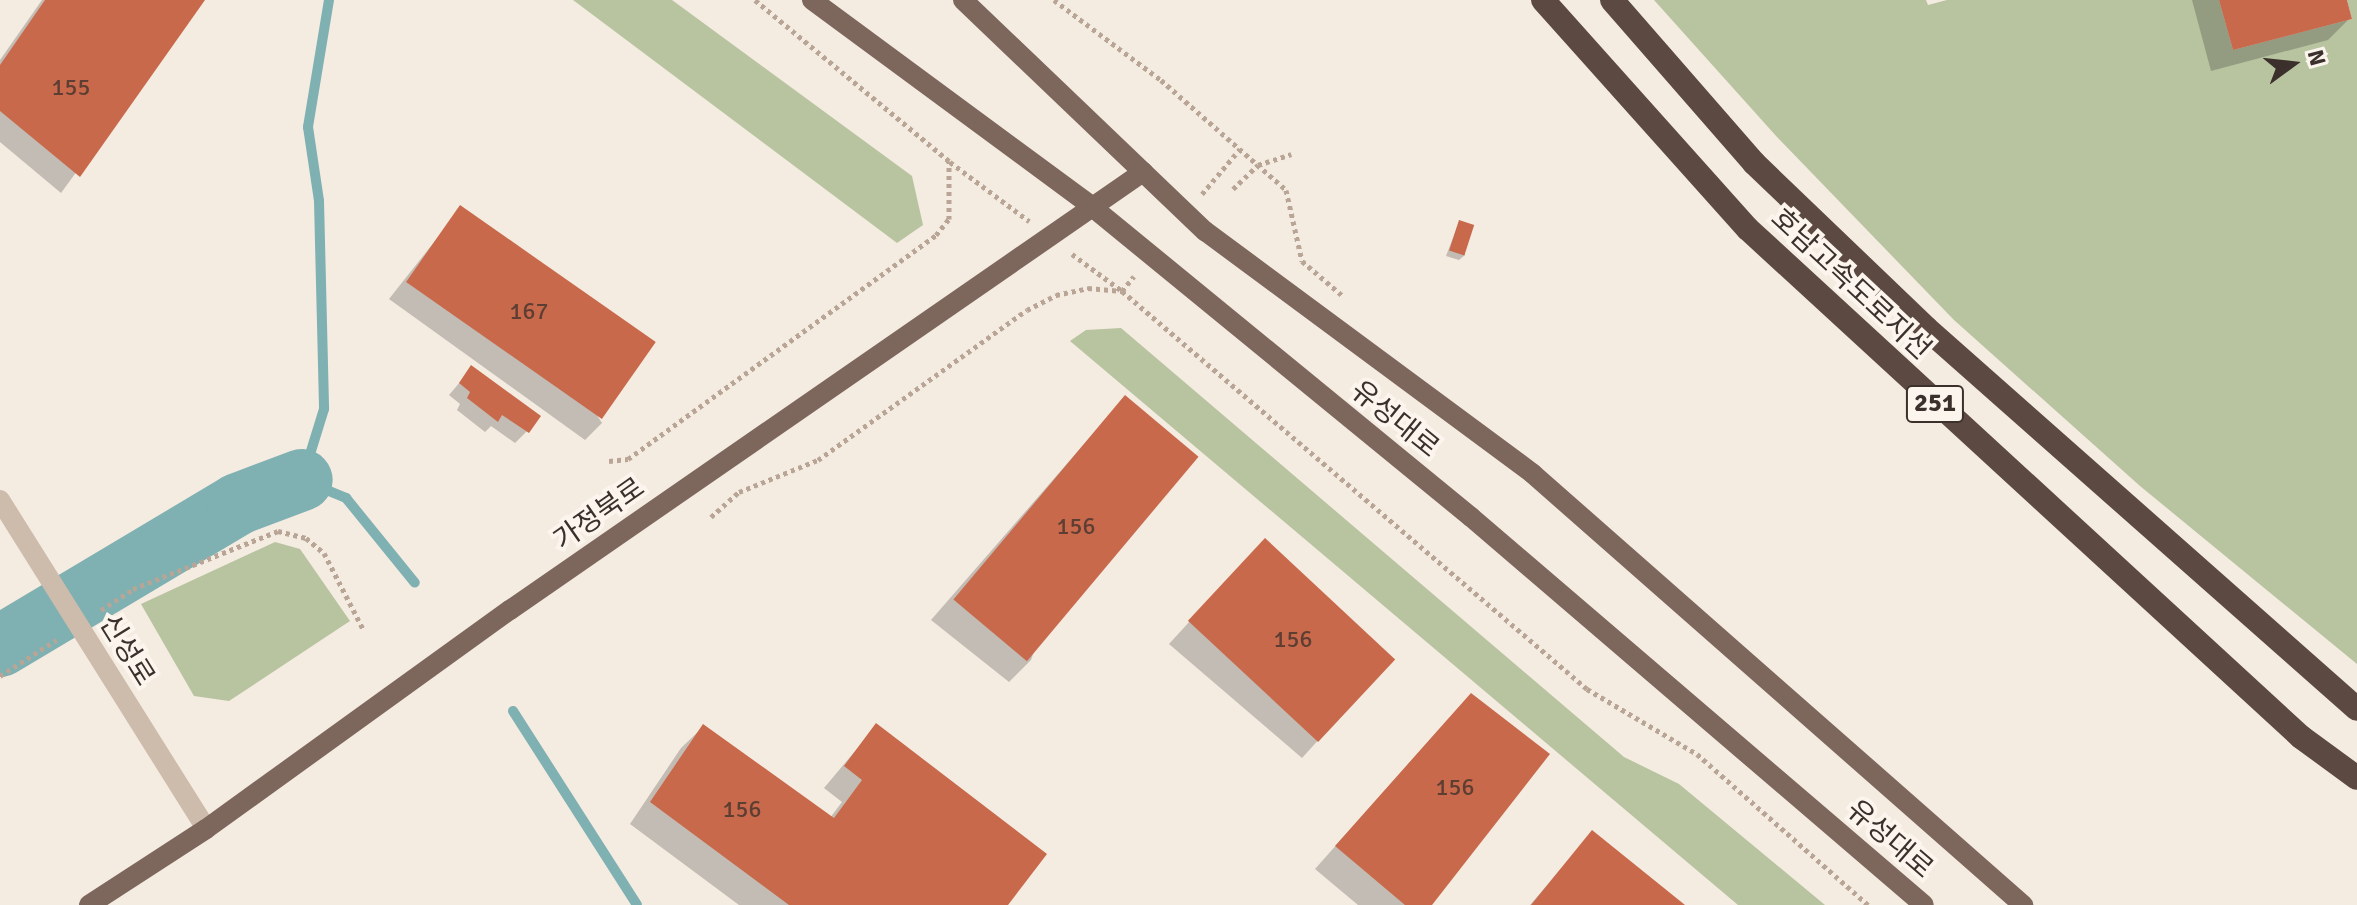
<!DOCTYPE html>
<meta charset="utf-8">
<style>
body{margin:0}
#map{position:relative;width:2357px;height:905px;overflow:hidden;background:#f4ebe1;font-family:Signika,"Noto Sans KR",sans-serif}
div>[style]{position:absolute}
.green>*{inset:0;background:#b8c4a0}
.shadow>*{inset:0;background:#0003}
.stream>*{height:10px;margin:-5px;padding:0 5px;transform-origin:5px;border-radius:5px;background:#7fb0b2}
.river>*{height:62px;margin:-31px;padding:0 31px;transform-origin:31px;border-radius:31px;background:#7fb0b2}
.building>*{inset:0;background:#c8694b;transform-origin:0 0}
.path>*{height:5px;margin-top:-2.5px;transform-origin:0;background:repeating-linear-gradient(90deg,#b9a596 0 4px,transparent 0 8px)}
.minor>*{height:20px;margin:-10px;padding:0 10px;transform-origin:10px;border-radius:10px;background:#cdbbac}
.major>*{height:20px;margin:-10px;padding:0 10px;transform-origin:10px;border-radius:10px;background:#7d675c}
.highway>*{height:24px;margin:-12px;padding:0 12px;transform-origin:12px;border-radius:12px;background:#5c4a42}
span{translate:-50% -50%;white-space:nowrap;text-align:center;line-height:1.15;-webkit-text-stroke:8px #fbf5ee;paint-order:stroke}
.number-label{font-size:24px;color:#5e3e33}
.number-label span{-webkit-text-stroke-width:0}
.shield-label span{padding:2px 6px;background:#fbf5ee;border:2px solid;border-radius:6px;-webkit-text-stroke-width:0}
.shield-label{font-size:26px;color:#3b302b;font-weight:700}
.street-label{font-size:28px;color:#3b302b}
.north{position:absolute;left:2253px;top:24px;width:80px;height:80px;-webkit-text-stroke:6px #fbf5ee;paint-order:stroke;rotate:75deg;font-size:22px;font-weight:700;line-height:32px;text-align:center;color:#3b302b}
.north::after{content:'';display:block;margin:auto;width:28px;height:36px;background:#3b302b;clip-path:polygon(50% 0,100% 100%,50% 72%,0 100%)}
</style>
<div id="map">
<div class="green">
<div style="clip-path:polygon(573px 0,672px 0,912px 176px,923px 225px,897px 243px)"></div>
<div style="clip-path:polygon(1654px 0,1926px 0,1928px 5px,1947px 0,2219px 0,2233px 50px,2352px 19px,2347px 0,2357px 0,2357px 664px,2140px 486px,1954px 320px,1777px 137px)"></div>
<div style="clip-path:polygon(1121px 328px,1624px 757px,1679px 784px,1825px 905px,1738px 905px,1070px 341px,1086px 330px)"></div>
<div style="clip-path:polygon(275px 542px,300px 549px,350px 621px,229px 701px,194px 696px,141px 604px)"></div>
</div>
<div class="shadow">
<div style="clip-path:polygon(42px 0,202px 0,61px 193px,0 142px,0 60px)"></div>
<div style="clip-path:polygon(2192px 0,2345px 0,2350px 18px,2328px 40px,2211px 71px)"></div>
<div style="clip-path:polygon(461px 208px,602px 423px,585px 440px,389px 299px)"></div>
<div style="clip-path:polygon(1459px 222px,1465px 255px,1459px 260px,1446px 256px)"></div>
<div style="clip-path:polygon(472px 368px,527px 431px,515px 443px,491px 426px,485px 432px,457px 410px,460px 404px,449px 395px)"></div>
<div style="clip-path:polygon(1125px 397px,1031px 660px,1009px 682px,931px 620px)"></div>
<div style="clip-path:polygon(1243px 563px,1392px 659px,1302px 758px,1169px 644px)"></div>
<div style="clip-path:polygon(1450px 717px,1429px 905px,1358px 905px,1315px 869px)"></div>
<div style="clip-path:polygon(876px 726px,1006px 905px,739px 905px,630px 824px,681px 748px,703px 727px,830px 818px,842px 802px,824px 788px)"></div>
<div style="clip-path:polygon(1592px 833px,1682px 905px,1530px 905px)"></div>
</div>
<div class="stream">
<div style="left:329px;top:0;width:129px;rotate:99.4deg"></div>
<div style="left:308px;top:127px;width:75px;rotate:81.5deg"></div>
<div style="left:319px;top:201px;width:208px;rotate:88.6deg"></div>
<div style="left:324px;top:409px;width:74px;rotate:107.2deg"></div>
<div style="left:302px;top:480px;width:48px;rotate:22.2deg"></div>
<div style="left:346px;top:498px;width:109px;rotate:50.9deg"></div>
<div style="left:513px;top:711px;width:230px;rotate:57.4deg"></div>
</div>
<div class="river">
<div style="left:0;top:646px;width:277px;rotate:-30.8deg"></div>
<div style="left:238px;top:504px;width:68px;rotate:-20.6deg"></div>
</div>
<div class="building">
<div style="clip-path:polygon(45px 0,205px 0,80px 177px,0 111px,0 65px)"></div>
<div style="clip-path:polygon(2219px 0,2347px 0,2352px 19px,2233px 50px)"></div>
<div style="left:460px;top:205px;width:239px;height:94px;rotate:35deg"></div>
<div style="left:1459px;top:220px;width:16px;height:32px;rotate:18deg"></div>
<div style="clip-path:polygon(471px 365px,541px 416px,529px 433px,502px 415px,498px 422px,467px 398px,470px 392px,459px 383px)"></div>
<div style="left:1125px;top:395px;width:96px;height:267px;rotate:40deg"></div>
<div style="left:1265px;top:538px;width:178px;height:113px;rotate:43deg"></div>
<div style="clip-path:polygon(1471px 693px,1550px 754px,1432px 905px,1405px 905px,1335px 846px)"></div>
<div style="clip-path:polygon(876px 723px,1047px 854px,1008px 905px,789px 905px,650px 802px,703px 724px,834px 818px,862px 780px,844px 766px)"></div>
<div style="clip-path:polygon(1592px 830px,1685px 905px,1531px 905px)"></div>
</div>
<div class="path">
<div style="left:1054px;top:0;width:134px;rotate:36.8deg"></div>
<div style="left:1161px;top:80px;width:167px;rotate:41.3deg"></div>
<div style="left:1286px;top:190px;width:73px;rotate:77.3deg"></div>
<div style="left:1302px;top:261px;width:54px;rotate:40.5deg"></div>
<div style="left:950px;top:162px;width:99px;rotate:36.8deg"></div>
<div style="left:1233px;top:189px;width:35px;rotate:-44deg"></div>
<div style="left:1258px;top:165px;width:35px;rotate:-18deg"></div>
<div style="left:1202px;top:194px;width:59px;rotate:-49.8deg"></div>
<div style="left:1072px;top:254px;width:62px;rotate:36.5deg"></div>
<div style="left:1122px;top:291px;width:19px;rotate:-51deg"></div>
<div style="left:609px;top:461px;width:19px;rotate:-6deg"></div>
<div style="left:628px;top:459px;width:381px;rotate:-36deg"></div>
<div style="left:936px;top:235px;width:21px;rotate:-51deg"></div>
<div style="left:949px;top:219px;width:58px;rotate:-90deg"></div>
<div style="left:949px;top:161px;width:252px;rotate:-140.3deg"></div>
<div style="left:711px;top:517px;width:38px;rotate:-42deg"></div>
<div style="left:739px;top:492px;width:85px;rotate:-22.1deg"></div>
<div style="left:818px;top:460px;width:257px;rotate:-35.7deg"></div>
<div style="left:1027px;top:310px;width:33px;rotate:-27deg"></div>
<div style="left:1056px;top:295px;width:33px;rotate:-12deg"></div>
<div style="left:1088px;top:288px;width:34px;rotate:5deg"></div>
<div style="left:1122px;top:291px;width:612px;rotate:40.56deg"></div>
<div style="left:1587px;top:689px;width:128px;rotate:30.6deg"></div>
<div style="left:1697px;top:754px;width:228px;rotate:41.4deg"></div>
<div style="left:101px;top:610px;width:38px;rotate:-33deg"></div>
<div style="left:133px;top:589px;width:156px;rotate:-21.8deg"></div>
<div style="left:278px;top:531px;width:29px;rotate:14deg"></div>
<div style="left:306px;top:538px;width:23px;rotate:40deg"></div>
<div style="left:324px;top:553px;width:85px;rotate:62.8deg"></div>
<div style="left:0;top:676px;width:67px;rotate:-32.7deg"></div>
</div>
<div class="minor">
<div style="left:0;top:500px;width:388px;rotate:57.9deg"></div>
</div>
<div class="major">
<div style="left:812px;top:0;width:347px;rotate:36.4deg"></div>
<div style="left:1091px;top:206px;width:491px;rotate:39.3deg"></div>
<div style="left:1471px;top:517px;width:596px;rotate:40.58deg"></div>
<div style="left:963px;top:0;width:335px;rotate:43.7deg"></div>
<div style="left:1205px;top:231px;width:408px;rotate:36.5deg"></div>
<div style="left:1533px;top:474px;width:653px;rotate:41.33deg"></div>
<div style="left:89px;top:905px;width:140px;rotate:-33deg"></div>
<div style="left:206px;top:829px;width:375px;rotate:-35.8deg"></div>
<div style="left:510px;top:610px;width:770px;rotate:-34.68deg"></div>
</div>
<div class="highway">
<div style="left:1543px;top:0;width:307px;rotate:48.2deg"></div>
<div style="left:1748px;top:229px;width:751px;rotate:42.57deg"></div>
<div style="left:2301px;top:737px;width:69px;rotate:36.2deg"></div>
<div style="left:1612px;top:0;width:216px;rotate:48.9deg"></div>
<div style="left:1754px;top:163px;width:238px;rotate:43.8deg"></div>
<div style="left:1926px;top:328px;width:575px;rotate:41.48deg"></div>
</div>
<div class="number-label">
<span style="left:71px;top:88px">155</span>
<span style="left:529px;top:312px">167</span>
<span style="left:1076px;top:527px">156</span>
<span style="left:1293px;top:640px">156</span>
<span style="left:1455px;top:788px">156</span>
<span style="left:742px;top:810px">156</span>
</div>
<div class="shield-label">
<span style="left:1935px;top:404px">251</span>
</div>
<div class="street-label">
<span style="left:1851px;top:284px;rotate:43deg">호남고속도로지선</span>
<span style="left:1395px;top:419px;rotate:39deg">유성대로</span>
<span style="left:599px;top:514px;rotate:-35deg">가정북로</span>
<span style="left:127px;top:650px;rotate:58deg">신성로</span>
<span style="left:1890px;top:839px;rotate:41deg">유성대로</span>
</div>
<div class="north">N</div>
</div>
